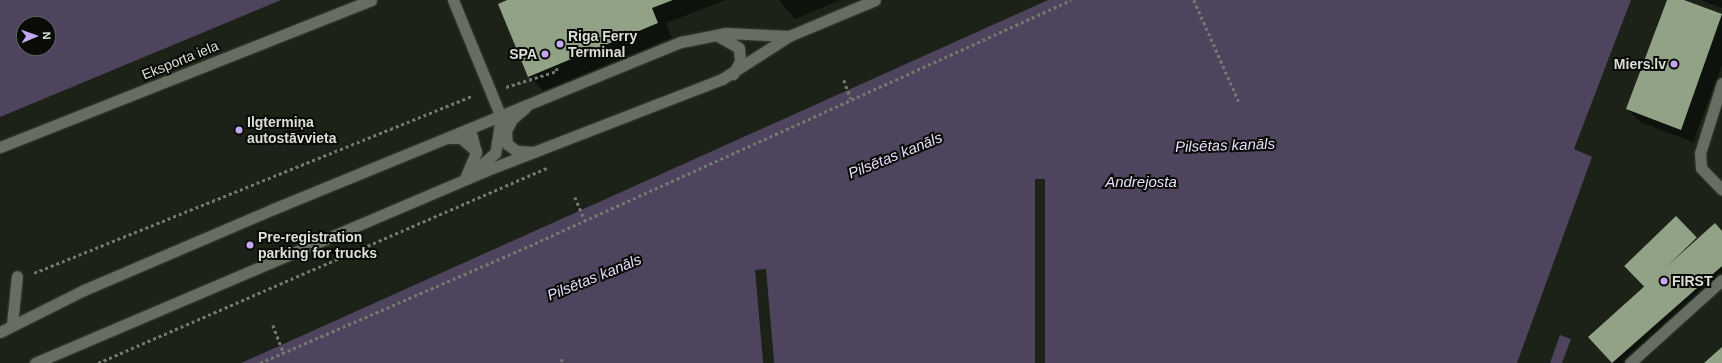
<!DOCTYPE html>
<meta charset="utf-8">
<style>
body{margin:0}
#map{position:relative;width:1722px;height:363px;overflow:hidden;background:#1c2217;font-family:Arial,sans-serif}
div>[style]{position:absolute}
.water>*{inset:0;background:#4e445d}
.pier>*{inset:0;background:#1c2217;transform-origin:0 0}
.shadow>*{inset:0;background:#0007}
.building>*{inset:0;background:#92a286;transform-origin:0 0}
.path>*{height:2.5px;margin-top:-1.25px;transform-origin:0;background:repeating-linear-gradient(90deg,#74796f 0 3px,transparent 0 6px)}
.roads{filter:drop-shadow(0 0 1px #393f36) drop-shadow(0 0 1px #393f36)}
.service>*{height:11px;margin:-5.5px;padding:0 5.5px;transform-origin:5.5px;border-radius:5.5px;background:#666e61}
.tertiary>*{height:11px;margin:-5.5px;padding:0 5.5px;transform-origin:5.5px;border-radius:5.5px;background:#666e61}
.dots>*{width:11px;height:11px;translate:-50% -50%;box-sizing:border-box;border:2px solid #080b06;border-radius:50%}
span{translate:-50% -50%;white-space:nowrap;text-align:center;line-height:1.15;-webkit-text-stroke:4px #080b06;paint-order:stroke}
.poi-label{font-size:14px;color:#dbdfd7;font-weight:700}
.left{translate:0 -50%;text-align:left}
.right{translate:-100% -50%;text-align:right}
.street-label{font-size:14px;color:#dbdfd7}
.water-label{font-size:15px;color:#e7dbfb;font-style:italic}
.north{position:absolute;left:16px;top:16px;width:40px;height:40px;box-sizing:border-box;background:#080b06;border:1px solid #5c605a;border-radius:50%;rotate:88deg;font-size:11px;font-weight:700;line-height:16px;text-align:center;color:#dbdfd7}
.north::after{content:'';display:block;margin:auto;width:14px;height:18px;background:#c5a7f1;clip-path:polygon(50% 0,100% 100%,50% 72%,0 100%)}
</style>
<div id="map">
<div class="water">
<div style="clip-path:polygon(evenodd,0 0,281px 0,0 117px,0 0,24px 24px,48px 24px,48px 48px,24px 48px,24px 24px)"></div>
<div style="clip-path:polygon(1048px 0,1631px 0,1574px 149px,1592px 157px,1517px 363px,241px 363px)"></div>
<div style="clip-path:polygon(1560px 335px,1571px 339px,1562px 363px,1550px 363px)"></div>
</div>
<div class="pier">
<div style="left:1035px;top:179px;width:10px;height:184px"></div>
<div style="left:766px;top:269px;width:94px;height:11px;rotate:85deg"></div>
</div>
<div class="shadow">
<div style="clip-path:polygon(510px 0,726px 0,666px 23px,672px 38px,543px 91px,529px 76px)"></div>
<div style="clip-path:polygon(779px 0,840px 0,795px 19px)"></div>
<div style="clip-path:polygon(1668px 0,1681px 0,1722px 15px,1722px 65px,1693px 142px,1640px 122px,1627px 109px)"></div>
<div style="clip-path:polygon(1701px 0,1722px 0,1722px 8px)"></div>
<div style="clip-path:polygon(1686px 226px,1698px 240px,1722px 232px,1722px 289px,1641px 363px,1613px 363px,1590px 337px,1645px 287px,1625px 265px)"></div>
</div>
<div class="building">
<div style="clip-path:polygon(507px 0,673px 0,652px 8px,658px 23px,528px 77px,498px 4px)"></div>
<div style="clip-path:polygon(1667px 0,1684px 0,1722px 14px,1681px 130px,1626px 109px)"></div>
<div style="left:1676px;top:216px;width:30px;height:72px;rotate:46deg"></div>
<div style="clip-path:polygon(1715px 223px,1722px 231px,1722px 266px,1612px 363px,1588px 337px)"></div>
<div style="clip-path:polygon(1722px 347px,1722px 363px,1704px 363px)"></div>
</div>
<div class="path">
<div style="left:1194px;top:0;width:111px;rotate:66.2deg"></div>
<div style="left:844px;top:80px;width:20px;rotate:70deg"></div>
<div style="left:506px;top:87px;width:53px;rotate:-17.4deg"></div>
<div style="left:557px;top:71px;width:5px;rotate:-112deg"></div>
<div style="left:575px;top:197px;width:26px;rotate:67deg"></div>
<div style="left:34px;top:273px;width:472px;rotate:-22deg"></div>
<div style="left:273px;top:325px;width:30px;rotate:69deg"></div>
<div style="left:562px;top:359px;width:4px;rotate:90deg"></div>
<div style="left:98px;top:363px;width:490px;rotate:-23.5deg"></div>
<div style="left:260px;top:363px;width:305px;rotate:-23.5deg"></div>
<div style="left:540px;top:241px;width:583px;rotate:-24.41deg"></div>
</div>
<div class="roads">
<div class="service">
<div style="left:453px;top:0;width:126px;rotate:67.7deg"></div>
<div style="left:501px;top:117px;width:36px;rotate:99deg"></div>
<div style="left:495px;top:153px;width:33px;rotate:139deg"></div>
<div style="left:716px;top:35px;width:26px;rotate:29deg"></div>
<div style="left:739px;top:48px;width:13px;rotate:86deg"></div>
<div style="left:740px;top:61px;width:15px;rotate:118deg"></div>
<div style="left:1722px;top:83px;width:73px;rotate:107.4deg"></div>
<div style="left:1700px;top:153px;width:15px;rotate:86deg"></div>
<div style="left:1701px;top:168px;width:30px;rotate:46deg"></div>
<div style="left:525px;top:108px;width:17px;rotate:140deg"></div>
<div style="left:512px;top:119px;width:13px;rotate:117deg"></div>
<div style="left:506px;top:131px;width:13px;rotate:86deg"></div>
<div style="left:507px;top:144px;width:12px;rotate:35deg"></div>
<div style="left:517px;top:151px;width:17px;rotate:3deg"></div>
<div style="left:448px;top:138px;width:13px"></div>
<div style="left:461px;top:138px;width:20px;rotate:41deg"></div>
<div style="left:466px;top:176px;width:26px;rotate:-67deg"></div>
<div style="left:476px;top:152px;width:24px;rotate:-105deg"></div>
<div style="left:12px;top:324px;width:48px;rotate:-84.1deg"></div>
<div style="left:1630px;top:363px;width:124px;rotate:-42.1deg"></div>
</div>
<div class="tertiary">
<div style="left:0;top:147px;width:399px;rotate:-21.6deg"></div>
<div style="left:0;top:332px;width:94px;rotate:-26.6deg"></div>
<div style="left:84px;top:290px;width:206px;rotate:-23.2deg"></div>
<div style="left:273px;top:209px;width:441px;rotate:-22.3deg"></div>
<div style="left:681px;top:42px;width:46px;rotate:-11.3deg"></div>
<div style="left:726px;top:33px;width:63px;rotate:2.7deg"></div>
<div style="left:35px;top:363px;width:489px;rotate:-23.1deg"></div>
<div style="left:485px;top:171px;width:254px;rotate:-21.2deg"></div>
<div style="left:722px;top:79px;width:80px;rotate:-32.7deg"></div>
<div style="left:789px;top:36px;width:93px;rotate:-22.7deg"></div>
</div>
</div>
<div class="dots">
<div style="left:560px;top:44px;background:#c5a7f1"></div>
<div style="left:545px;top:54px;background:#c5a7f1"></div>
<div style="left:1674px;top:64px;background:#c5a7f1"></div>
<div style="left:239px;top:130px;background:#c5a7f1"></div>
<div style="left:250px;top:245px;background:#c5a7f1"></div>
<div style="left:1664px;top:281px;background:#c5a7f1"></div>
</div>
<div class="poi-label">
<span class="left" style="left:568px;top:44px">Riga Ferry<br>Terminal</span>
<span class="right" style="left:537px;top:54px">SPA</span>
<span class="right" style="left:1666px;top:64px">Miers.lv</span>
<span class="left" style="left:247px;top:130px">Ilgtermiņa<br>autostāvvieta</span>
<span class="left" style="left:258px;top:245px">Pre-registration<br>parking for trucks</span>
<span class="left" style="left:1672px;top:281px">FIRST</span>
</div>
<div class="street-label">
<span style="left:180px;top:60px;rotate:-22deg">Eksporta iela</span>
</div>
<div class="water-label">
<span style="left:1225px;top:145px;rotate:-2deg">Pilsētas kanāls</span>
<span style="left:895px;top:155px;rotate:-22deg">Pilsētas kanāls</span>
<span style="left:1141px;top:182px">Andrejosta</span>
<span style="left:594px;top:277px;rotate:-22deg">Pilsētas kanāls</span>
</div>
<div class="north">N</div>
</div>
